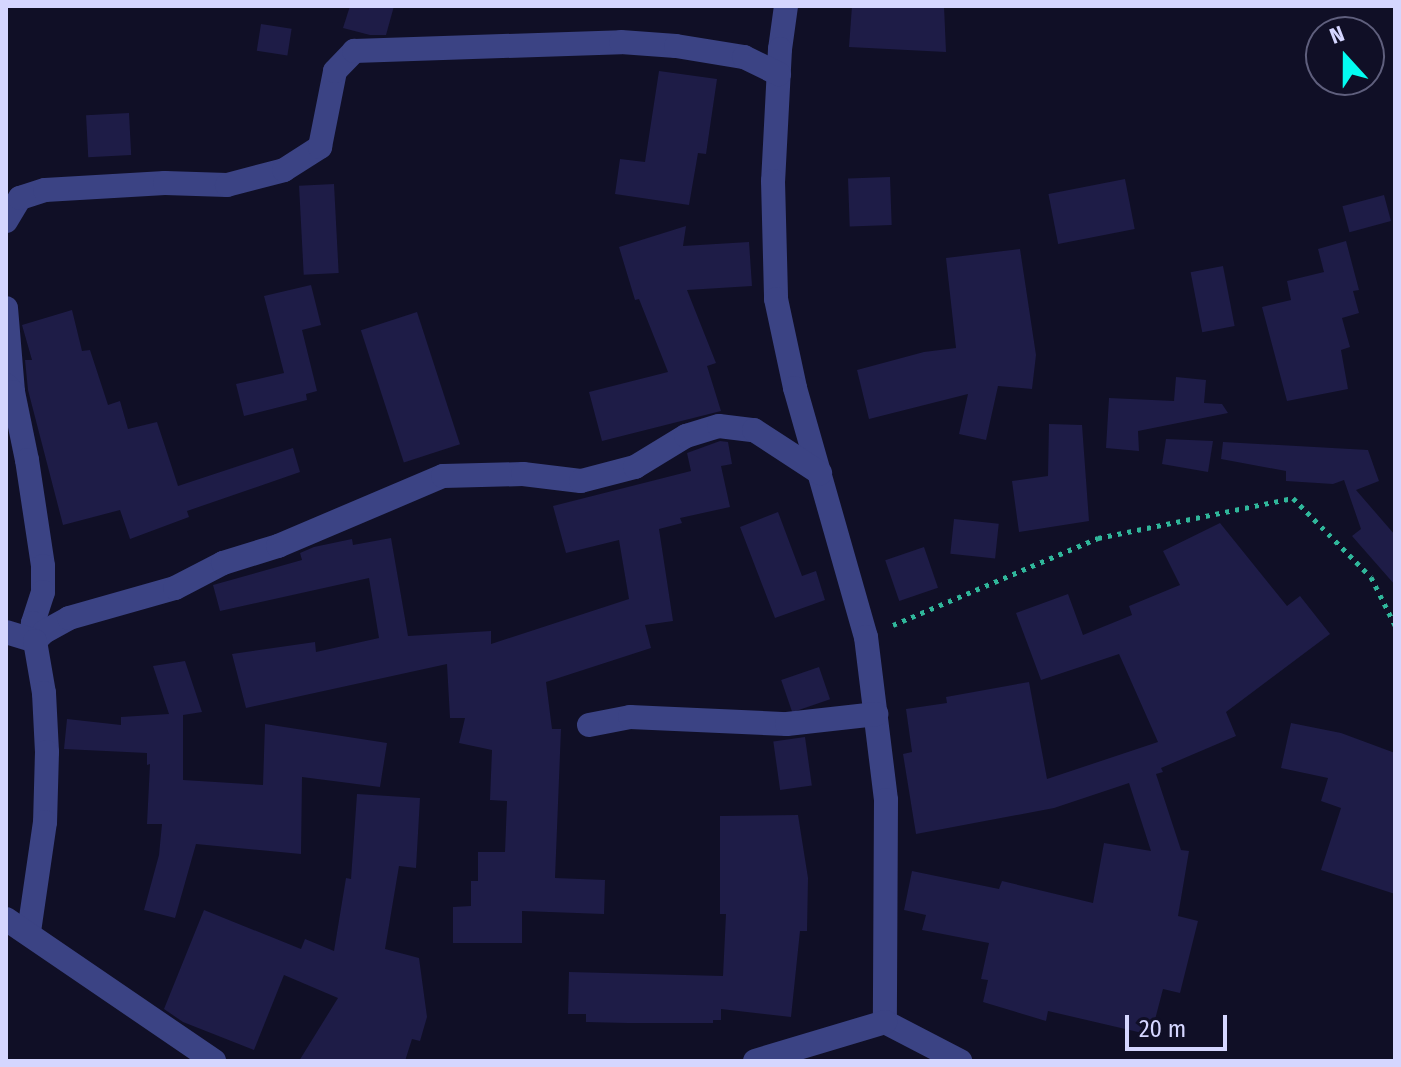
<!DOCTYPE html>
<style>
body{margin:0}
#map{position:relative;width:1401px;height:1067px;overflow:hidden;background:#100f26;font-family:"Fira Sans Condensed",sans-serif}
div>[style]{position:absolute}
.building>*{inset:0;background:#1e1c47;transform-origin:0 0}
.path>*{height:5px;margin-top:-2.5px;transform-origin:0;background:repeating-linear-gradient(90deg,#30b79b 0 4px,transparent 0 10px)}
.minor>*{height:24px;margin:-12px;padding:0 12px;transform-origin:12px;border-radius:12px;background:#3b4384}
span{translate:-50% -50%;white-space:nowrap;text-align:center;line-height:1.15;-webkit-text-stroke:8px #100f26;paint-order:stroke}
.frame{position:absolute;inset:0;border:8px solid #d5d6ff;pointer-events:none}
.north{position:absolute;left:1305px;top:16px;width:80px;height:80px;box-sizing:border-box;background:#100f26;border:2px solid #5f5f7d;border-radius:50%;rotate:339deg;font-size:22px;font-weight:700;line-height:32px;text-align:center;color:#d5d6ff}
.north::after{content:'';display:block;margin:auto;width:28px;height:36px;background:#03fcf1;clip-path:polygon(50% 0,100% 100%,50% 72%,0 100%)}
.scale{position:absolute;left:1125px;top:1015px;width:102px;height:36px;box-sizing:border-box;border:4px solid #d5d6ff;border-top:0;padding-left:10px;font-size:24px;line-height:28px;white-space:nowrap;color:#d5d6ff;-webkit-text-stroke:6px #100f26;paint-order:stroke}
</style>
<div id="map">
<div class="building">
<div style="clip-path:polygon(350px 6px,394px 6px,386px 35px,370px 35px,343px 28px)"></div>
<div style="clip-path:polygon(852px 6px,944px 6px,946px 52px,849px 47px)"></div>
<div style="left:261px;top:24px;width:31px;height:27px;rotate:9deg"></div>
<div style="clip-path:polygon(659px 71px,717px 79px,706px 154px,698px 153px,689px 205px,615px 194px,620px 159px,645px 162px)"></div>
<div style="left:129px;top:113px;width:42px;height:43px;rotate:87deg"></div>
<div style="left:890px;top:177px;width:48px;height:42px;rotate:88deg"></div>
<div style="left:1125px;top:179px;width:51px;height:78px;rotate:79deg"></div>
<div style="left:334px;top:184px;width:89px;height:35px;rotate:87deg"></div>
<div style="left:1384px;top:195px;width:27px;height:43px;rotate:75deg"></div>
<div style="clip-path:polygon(686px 226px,683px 246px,749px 242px,752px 286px,687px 290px,716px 363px,707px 366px,721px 411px,602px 441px,589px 392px,668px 372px,639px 299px,635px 300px,619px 247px)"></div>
<div style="clip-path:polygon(1346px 241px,1359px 290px,1353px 291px,1359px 313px,1342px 318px,1350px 347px,1341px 350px,1348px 389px,1287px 401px,1262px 307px,1291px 300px,1287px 281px,1324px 272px,1318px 249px)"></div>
<div style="clip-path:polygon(1020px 249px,1036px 355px,1032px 389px,998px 386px,986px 440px,959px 434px,968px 394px,869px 419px,857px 370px,924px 352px,956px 348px,946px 258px)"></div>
<div style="left:1223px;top:266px;width:61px;height:33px;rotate:79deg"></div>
<div style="clip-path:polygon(311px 285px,321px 325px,302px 330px,317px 391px,306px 394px,307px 400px,244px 416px,236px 384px,284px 373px,264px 296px)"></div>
<div style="clip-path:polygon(72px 310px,82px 351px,90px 350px,108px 405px,120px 401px,128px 429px,157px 422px,178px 486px,293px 448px,300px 472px,187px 511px,189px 517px,130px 539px,120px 510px,63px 525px,28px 390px,25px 360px,32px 360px,22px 325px)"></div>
<div style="left:417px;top:312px;width:139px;height:59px;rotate:72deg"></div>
<div style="clip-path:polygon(1176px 377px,1206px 380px,1204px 403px,1222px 404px,1228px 413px,1138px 431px,1139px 451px,1106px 448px,1109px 398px,1174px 401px)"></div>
<div style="clip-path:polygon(1049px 424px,1082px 425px,1089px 521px,1019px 532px,1012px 481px,1048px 476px)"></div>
<div style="clip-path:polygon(1166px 439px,1213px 441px,1208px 472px,1162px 464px)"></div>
<div style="clip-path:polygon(720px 441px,728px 442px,732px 464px,721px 466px,730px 507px,680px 518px,682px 523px,659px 529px,673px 621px,645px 625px,651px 648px,546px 682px,552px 729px,561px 729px,555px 878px,605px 880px,604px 914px,522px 911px,522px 943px,453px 943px,453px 907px,471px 906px,471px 881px,478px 881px,478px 852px,505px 852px,507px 801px,490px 800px,492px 750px,459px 743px,465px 718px,450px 718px,447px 664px,246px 708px,232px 654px,315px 642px,316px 652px,379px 638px,369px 578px,220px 611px,213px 585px,302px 560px,300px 553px,314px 547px,352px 539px,353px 545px,391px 538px,408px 636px,491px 631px,491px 644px,629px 599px,619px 540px,566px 553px,553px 506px,691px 471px,687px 453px)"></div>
<div style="clip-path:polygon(1223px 442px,1368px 450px,1379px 481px,1356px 490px,1395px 535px,1395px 585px,1352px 536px,1361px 529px,1344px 480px,1333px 484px,1286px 481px,1286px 471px,1221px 459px)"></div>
<div style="clip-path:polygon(778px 512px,802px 576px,816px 571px,825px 600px,775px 618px,740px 527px)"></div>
<div style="left:954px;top:519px;width:45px;height:35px;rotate:6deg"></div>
<div style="clip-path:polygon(1220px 523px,1287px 606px,1300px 596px,1330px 634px,1226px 712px,1236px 736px,1161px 768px,1163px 772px,1156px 774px,1181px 850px,1189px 851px,1178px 916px,1198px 921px,1180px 993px,1163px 989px,1151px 1035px,1048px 1011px,1046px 1021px,983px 1002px,988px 980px,981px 979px,989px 943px,922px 930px,926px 915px,904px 910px,912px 871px,999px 889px,1002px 881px,1093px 903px,1104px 843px,1151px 851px,1129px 783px,1054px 808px,916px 834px,903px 754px,912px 752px,906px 709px,947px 703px,946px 697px,1029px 682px,1047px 779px,1158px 742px,1119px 654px,1041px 680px,1016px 613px,1068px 594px,1083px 635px,1132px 615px,1129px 606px,1180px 585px,1163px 551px)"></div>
<div style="left:924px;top:547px;width:43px;height:41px;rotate:71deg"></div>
<div style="clip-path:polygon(185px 661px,202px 712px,183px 715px,183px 780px,263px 785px,265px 724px,387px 743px,380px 787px,302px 777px,301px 854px,196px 844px,175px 918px,144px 910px,159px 855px,162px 824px,147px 824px,150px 764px,147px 765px,147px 753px,64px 749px,67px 719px,121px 725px,121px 717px,169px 714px,153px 666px)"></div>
<div style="left:819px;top:667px;width:34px;height:40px;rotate:71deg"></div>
<div style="clip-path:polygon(1291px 723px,1341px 733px,1395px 753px,1395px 894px,1321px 870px,1341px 808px,1321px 801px,1328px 778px,1281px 768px)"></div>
<div style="left:805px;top:737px;width:49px;height:32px;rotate:82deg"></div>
<div style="clip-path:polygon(357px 794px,420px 798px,416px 868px,399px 866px,385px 949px,419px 958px,427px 1017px,420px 1041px,412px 1039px,405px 1061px,299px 1061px,338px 998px,284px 975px,254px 1050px,183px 1022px,164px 1009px,204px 910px,301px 949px,305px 939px,334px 951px,346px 878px,351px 879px)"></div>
<div style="clip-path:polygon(798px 815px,808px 878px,807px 931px,800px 931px,791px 1017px,721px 1009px,721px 1020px,713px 1020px,713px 1023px,628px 1023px,586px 1022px,586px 1014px,568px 1014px,569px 972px,723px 976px,726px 914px,720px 914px,720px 816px)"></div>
</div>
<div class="path">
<div style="left:893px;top:625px;width:223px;rotate:-23deg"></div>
<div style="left:1098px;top:538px;width:199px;rotate:-11.6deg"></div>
<div style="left:1293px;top:498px;width:111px;rotate:45.4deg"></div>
<div style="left:1371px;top:577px;width:54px;rotate:63.4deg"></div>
</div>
<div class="minor">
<div style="left:786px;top:6px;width:43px;rotate:97.9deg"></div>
<div style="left:780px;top:49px;width:132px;rotate:93deg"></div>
<div style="left:773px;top:181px;width:118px;rotate:88.5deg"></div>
<div style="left:776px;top:299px;width:91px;rotate:77.9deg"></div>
<div style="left:795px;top:388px;width:259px;rotate:74.1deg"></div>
<div style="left:866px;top:637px;width:164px;rotate:83deg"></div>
<div style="left:886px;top:800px;width:222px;rotate:90.3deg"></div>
<div style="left:885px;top:1022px;width:85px;rotate:27.5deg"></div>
<div style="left:6px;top:221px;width:27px;rotate:-59deg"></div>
<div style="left:20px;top:198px;width:26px;rotate:-18deg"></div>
<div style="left:45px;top:190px;width:120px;rotate:-3.3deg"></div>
<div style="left:165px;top:183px;width:62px;rotate:1.8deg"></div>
<div style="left:227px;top:185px;width:59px;rotate:-14.7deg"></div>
<div style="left:284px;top:170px;width:43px;rotate:-32.6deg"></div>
<div style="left:320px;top:147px;width:77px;rotate:-78.8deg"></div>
<div style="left:335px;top:71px;width:28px;rotate:-46deg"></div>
<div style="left:354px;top:51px;width:267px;rotate:-1.9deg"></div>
<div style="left:621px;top:42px;width:55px;rotate:4.2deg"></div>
<div style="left:676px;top:46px;width:69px;rotate:9.2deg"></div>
<div style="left:744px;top:57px;width:39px;rotate:26deg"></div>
<div style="left:6px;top:308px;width:84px;rotate:85.2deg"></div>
<div style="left:6px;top:385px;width:10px;rotate:45deg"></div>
<div style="left:13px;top:392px;width:69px;rotate:78.4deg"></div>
<div style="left:27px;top:460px;width:107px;rotate:81.4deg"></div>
<div style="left:43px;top:566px;width:26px;rotate:90deg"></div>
<div style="left:43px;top:592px;width:33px;rotate:108deg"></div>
<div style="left:33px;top:623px;width:18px;rotate:84deg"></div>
<div style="left:35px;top:641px;width:13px;rotate:-45deg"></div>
<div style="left:44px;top:632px;width:29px;rotate:-29deg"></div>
<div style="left:69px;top:618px;width:110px;rotate:-15.8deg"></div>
<div style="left:175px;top:588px;width:54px;rotate:-27.5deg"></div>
<div style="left:223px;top:563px;width:58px;rotate:-17.2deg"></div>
<div style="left:278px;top:546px;width:179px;rotate:-23deg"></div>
<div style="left:443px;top:476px;width:80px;rotate:-1.4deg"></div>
<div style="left:523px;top:474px;width:58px;rotate:6.9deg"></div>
<div style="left:581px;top:481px;width:56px;rotate:-14.5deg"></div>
<div style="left:635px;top:467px;width:60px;rotate:-31.3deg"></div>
<div style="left:686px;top:436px;width:34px;rotate:-17deg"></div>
<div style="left:719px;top:426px;width:35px;rotate:7deg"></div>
<div style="left:754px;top:430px;width:79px;rotate:33.1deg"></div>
<div style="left:6px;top:632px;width:30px;rotate:17deg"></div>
<div style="left:35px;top:641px;width:53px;rotate:80.2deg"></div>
<div style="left:44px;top:693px;width:59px;rotate:87.1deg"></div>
<div style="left:47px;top:752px;width:70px;rotate:91.6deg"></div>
<div style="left:45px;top:822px;width:111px;rotate:98.3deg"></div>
<div style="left:589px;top:725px;width:42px;rotate:-11deg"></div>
<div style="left:630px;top:717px;width:157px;rotate:2.6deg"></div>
<div style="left:787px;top:724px;width:90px;rotate:-6.4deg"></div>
<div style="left:6px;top:919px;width:252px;rotate:34.3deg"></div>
<div style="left:755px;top:1061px;width:136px;rotate:-16.7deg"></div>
</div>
<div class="frame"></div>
<div class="north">N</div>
<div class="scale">20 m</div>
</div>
